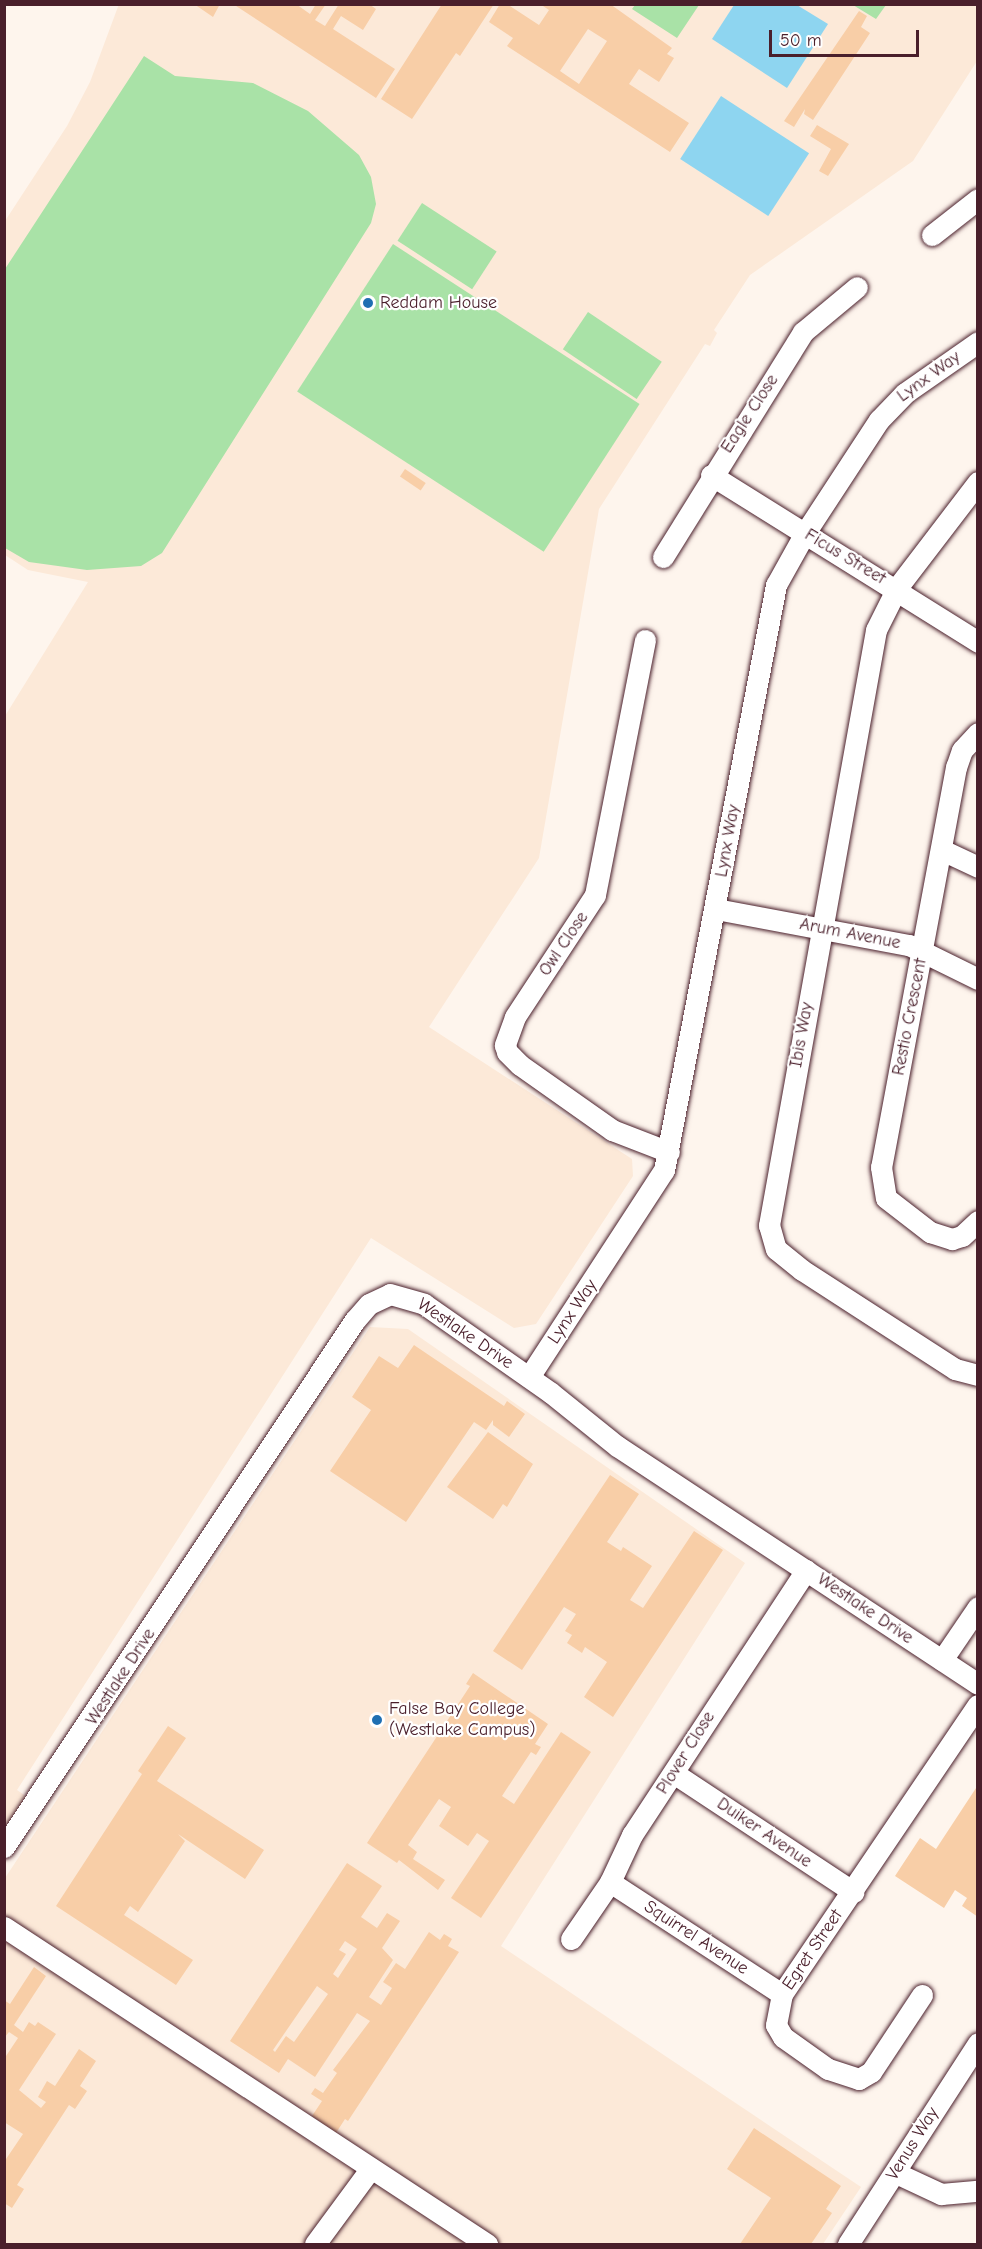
<!DOCTYPE html>
<style>
body{margin:0}
#map{position:relative;width:982px;height:2249px;overflow:hidden;background:#fef5ed;font-family:"Comic Neue",sans-serif}
div>[style]{position:absolute}
.built>*{inset:0;background:#fce9d8}
.green>*{inset:0;background:#a9e2a7;transform-origin:0 0}
.water>*{inset:0;background:#8ed5f0;transform-origin:0 0}
.building>*{inset:0;background:#f8cea7;transform-origin:0 0}
.roads{filter:drop-shadow(0 0 2px #4a1f2b) drop-shadow(0 0 2px #4a1f2b)}
.minor>*{height:21px;margin:-10.5px;padding:0 10.5px;transform-origin:10.5px;border-radius:10.5px;background:#fff}
.dots>*{width:16px;height:16px;translate:-50% -50%;box-sizing:border-box;border:3px solid #fff;border-radius:50%}
span{translate:-50% -50%;white-space:nowrap;text-align:center;line-height:1.15;-webkit-text-stroke:4.5px #fff;paint-order:stroke}
.poi-label{font-size:18px;color:#4a1f2b}
.left{translate:0 -50%;text-align:left}
.street-label{font-size:18px;color:#4a1f2b}
.frame{position:absolute;inset:0;border:6px solid #4a1f2b;pointer-events:none}
.scale{position:absolute;left:769px;top:30px;width:150px;height:27px;box-sizing:border-box;border:3px solid #4a1f2b;border-top:0;padding-left:8px;font-size:18px;line-height:21px;white-space:nowrap;color:#4a1f2b;-webkit-text-stroke:4px #fff;paint-order:stroke}
</style>
<div id="map">
<div class="built">
<div style="clip-path:polygon(119px 4px,977px 5px,977px 61px,913px 161px,750px 275px,714px 330px,717px 333px,710px 346px,705px 344px,599px 509px,539px 858px,429px 1027px,632px 1159px,633px 1176px,536px 1324px,514px 1328px,371px 1238px,17px 1790px,36px 1803px,5px 1847px,5px 716px,88px 582px,28px 570px,5px 555px,5px 221px,67px 126px,90px 82px)"></div>
<div style="clip-path:polygon(370px 1327px,408px 1329px,745px 1563px,501px 1946px,861px 2187px,823px 2244px,5px 2244px,5px 1878px)"></div>
</div>
<div class="green">
<div style="clip-path:polygon(635px 5px,635px 4px,699px 5px,677px 38px,632px 9px)"></div>
<div style="clip-path:polygon(853px 5px,886px 5px,876px 19px)"></div>
<div style="clip-path:polygon(144px 56px,175px 76px,253px 83px,308px 111px,359px 155px,371px 177px,376px 204px,371px 223px,162px 553px,141px 566px,87px 570px,29px 562px,5px 548px,5px 269px)"></div>
<div style="left:422px;top:203px;width:89px;height:45px;rotate:33deg"></div>
<div style="left:393px;top:244px;width:294px;height:176px;rotate:33deg"></div>
<div style="left:588px;top:312px;width:89px;height:45px;rotate:34deg"></div>
</div>
<div class="water">
<div style="clip-path:polygon(734px 5px,797px 5px,828px 24px,787px 88px,712px 39px)"></div>
<div style="left:721px;top:96px;width:105px;height:75px;rotate:33deg"></div>
</div>
<div class="building">
<div style="clip-path:polygon(194px 4px,220px 4px,213px 17px)"></div>
<div style="clip-path:polygon(233px 4px,296px 4px,310px 14px,316px 4px,326px 4px,315px 20px,325px 26px,339px 4px,369px 4px,376px 9px,363px 30px,341px 16px,333px 29px,395px 69px,376px 98px)"></div>
<div style="clip-path:polygon(442px 4px,494px 4px,460px 56px,456px 53px,412px 119px,381px 99px)"></div>
<div style="clip-path:polygon(evenodd,500px 4px,507px 4px,539px 25px,549px 10px,540px 4px,610px 4px,672px 48px,667px 54px,674px 58px,659px 82px,639px 69px,629px 84px,689px 123px,670px 152px,507px 46px,513px 38px,489px 22px,500px 4px,588px 29px,607px 41px,579px 84px,560px 71px,588px 29px)"></div>
<div style="clip-path:polygon(859px 11px,867px 16px,861px 27px,870px 33px,813px 120px,804px 114px,805px 109px,794px 127px,784px 121px)"></div>
<div style="clip-path:polygon(817px 125px,849px 144px,828px 176px,819px 171px,831px 149px,810px 136px)"></div>
<div style="left:405px;top:469px;width:25px;height:9px;rotate:34deg"></div>
<div style="clip-path:polygon(414px 1345px,504px 1406px,507px 1401px,525px 1414px,509px 1437px,493px 1425px,493px 1420px,486px 1430px,474px 1422px,406px 1522px,330px 1471px,371px 1410px,352px 1397px,379px 1356px,398px 1368px)"></div>
<div style="clip-path:polygon(488px 1432px,533px 1464px,507px 1507px,503px 1504px,493px 1519px,447px 1487px)"></div>
<div style="clip-path:polygon(610px 1475px,639px 1494px,607px 1542px,621px 1551px,623px 1547px,652px 1566px,630px 1600px,643px 1608px,694px 1531px,723px 1550px,613px 1717px,584px 1697px,607px 1662px,585px 1647px,582px 1653px,567px 1643px,572px 1635px,565px 1631px,576px 1614px,564px 1607px,522px 1670px,493px 1651px)"></div>
<div style="clip-path:polygon(473px 1673px,548px 1724px,535px 1744px,541px 1747px,536px 1755px,531px 1752px,502px 1796px,514px 1804px,561px 1732px,591px 1752px,481px 1918px,451px 1898px,489px 1841px,477px 1833px,468px 1846px,439px 1826px,451px 1807px,439px 1799px,408px 1845px,417px 1852px,413px 1859px,445px 1880px,438px 1890px,399px 1860px,397px 1863px,367px 1843px,470px 1686px,466px 1684px)"></div>
<div style="clip-path:polygon(168px 1726px,186px 1738px,157px 1781px,264px 1850px,245px 1879px,178px 1834px,185px 1841px,138px 1912px,130px 1906px,124px 1915px,193px 1960px,176px 1985px,56px 1906px,142px 1774px,138px 1771px)"></div>
<div style="clip-path:polygon(978px 1785px,978px 1917px,962px 1906px,967px 1898px,955px 1890px,944px 1908px,895px 1876px,920px 1838px,936px 1849px)"></div>
<div style="clip-path:polygon(evenodd,347px 1863px,382px 1886px,361px 1917px,377px 1928px,387px 1913px,400px 1921px,382px 1948px,393px 1960px,369px 1997px,381px 2005px,392px 1988px,383px 1982px,396px 1963px,405px 1969px,429px 1932px,440px 1940px,444px 1934px,452px 1939px,448px 1946px,459px 1952px,348px 2121px,345px 2119px,336px 2133px,312px 2116px,322px 2101px,311px 2094px,315px 2088px,323px 2093px,337px 2073px,333px 2070px,370px 2021px,357px 2013px,315px 2077px,288px 2059px,279px 2073px,230px 2041px,347px 1863px,345px 1941px,357px 1949px,338px 1978px,333px 1974px,346px 1954px,339px 1950px,345px 1941px,347px 1863px,317px 1986px,328px 1994px,294px 2042px,286px 2036px,275px 2052px,273px 2050px,317px 1986px)"></div>
<div style="clip-path:polygon(34px 1967px,46px 1976px,14px 2025px,23px 2032px,29px 2022px,35px 2026px,38px 2022px,56px 2034px,19px 2090px,41px 2108px,46px 2102px,38px 2097px,47px 2081px,55px 2086px,79px 2049px,96px 2061px,80px 2086px,87px 2091px,75px 2109px,69px 2105px,17px 2185px,24px 2189px,12px 2208px,4px 2203px,4px 2162px,23px 2134px,4px 2122px,4px 2059px,18px 2038px,9px 2032px,4px 2038px,4px 2000px,10px 2004px)"></div>
<div style="clip-path:polygon(754px 2128px,841px 2186px,826px 2209px,832px 2213px,811px 2244px,740px 2244px,771px 2198px,727px 2169px)"></div>
</div>
<div class="roads">
<div class="minor">
<div style="left:932px;top:235px;width:58px;rotate:-38deg"></div>
<div style="left:711px;top:475px;width:315px;rotate:32deg"></div>
<div style="left:978px;top:482px;width:133px;rotate:127.4deg"></div>
<div style="left:897px;top:588px;width:47px;rotate:116.6deg"></div>
<div style="left:876px;top:630px;width:605px;rotate:100.19deg"></div>
<div style="left:769px;top:1225px;width:25px;rotate:74deg"></div>
<div style="left:776px;top:1249px;width:33px;rotate:39deg"></div>
<div style="left:802px;top:1270px;width:182px;rotate:32.9deg"></div>
<div style="left:955px;top:1369px;width:24px;rotate:15deg"></div>
<div style="left:663px;top:557px;width:265px;rotate:-58.1deg"></div>
<div style="left:803px;top:332px;width:70px;rotate:-39.8deg"></div>
<div style="left:645px;top:640px;width:260px;rotate:101.1deg"></div>
<div style="left:595px;top:895px;width:146px;rotate:123.3deg"></div>
<div style="left:515px;top:1017px;width:30px;rotate:110deg"></div>
<div style="left:505px;top:1045px;width:7px;rotate:74deg"></div>
<div style="left:507px;top:1052px;width:18px;rotate:45deg"></div>
<div style="left:520px;top:1065px;width:113px;rotate:35.2deg"></div>
<div style="left:612px;top:1130px;width:61px;rotate:21.1deg"></div>
<div style="left:978px;top:733px;width:23px;rotate:133deg"></div>
<div style="left:962px;top:750px;width:18px;rotate:109deg"></div>
<div style="left:956px;top:767px;width:407px;rotate:100.6deg"></div>
<div style="left:881px;top:1167px;width:31px;rotate:81deg"></div>
<div style="left:886px;top:1198px;width:56px;rotate:37.7deg"></div>
<div style="left:930px;top:1232px;width:23px;rotate:18deg"></div>
<div style="left:952px;top:1239px;width:10px;rotate:-17deg"></div>
<div style="left:962px;top:1236px;width:22px;rotate:-43deg"></div>
<div style="left:942px;top:850px;width:40px;rotate:25deg"></div>
<div style="left:716px;top:909px;width:196px;rotate:10.6deg"></div>
<div style="left:909px;top:945px;width:77px;rotate:26.2deg"></div>
<div style="left:529px;top:1377px;width:247px;rotate:-56.9deg"></div>
<div style="left:664px;top:1170px;width:596px;rotate:-79.16deg"></div>
<div style="left:776px;top:585px;width:60px;rotate:-60.9deg"></div>
<div style="left:805px;top:533px;width:135px;rotate:-56.8deg"></div>
<div style="left:879px;top:420px;width:37px;rotate:-46deg"></div>
<div style="left:905px;top:393px;width:89px;rotate:-34.9deg"></div>
<div style="left:942px;top:1660px;width:64px;rotate:-55.8deg"></div>
<div style="left:675px;top:1774px;width:214px;rotate:33.5deg"></div>
<div style="left:4px;top:1847px;width:633px;rotate:-56.34deg"></div>
<div style="left:355px;top:1320px;width:21px;rotate:-49deg"></div>
<div style="left:369px;top:1304px;width:23px;rotate:-25deg"></div>
<div style="left:390px;top:1294px;width:35px;rotate:16deg"></div>
<div style="left:424px;top:1304px;width:155px;rotate:35deg"></div>
<div style="left:551px;top:1393px;width:85px;rotate:38.8deg"></div>
<div style="left:617px;top:1446px;width:432px;rotate:33.4deg"></div>
<div style="left:610px;top:1882px;width:205px;rotate:33.1deg"></div>
<div style="left:4px;top:1927px;width:578px;rotate:33.28deg"></div>
<div style="left:571px;top:1939px;width:69px;rotate:-55.6deg"></div>
<div style="left:610px;top:1882px;width:52px;rotate:-64.9deg"></div>
<div style="left:632px;top:1835px;width:317px;rotate:-56.7deg"></div>
<div style="left:922px;top:1995px;width:92px;rotate:123.5deg"></div>
<div style="left:871px;top:2072px;width:14px;rotate:150deg"></div>
<div style="left:859px;top:2079px;width:33px;rotate:-162deg"></div>
<div style="left:828px;top:2069px;width:55px;rotate:-144.6deg"></div>
<div style="left:783px;top:2037px;width:14px;rotate:-120deg"></div>
<div style="left:776px;top:2025px;width:32px;rotate:-79deg"></div>
<div style="left:782px;top:1994px;width:349px;rotate:-55.9deg"></div>
<div style="left:896px;top:2173px;width:50px;rotate:25deg"></div>
<div style="left:941px;top:2194px;width:37px;rotate:-5deg"></div>
<div style="left:315px;top:2244px;width:94px;rotate:-53.6deg"></div>
<div style="left:848px;top:2244px;width:239px;rotate:-57.1deg"></div>
</div>
</div>
<div class="dots">
<div style="left:368px;top:303px;background:#1f6fb2"></div>
<div style="left:377px;top:1720px;background:#1f6fb2"></div>
</div>
<div class="poi-label">
<span class="left" style="left:380px;top:303px">Reddam House</span>
<span class="left" style="left:389px;top:1720px">False Bay College<br>(Westlake Campus)</span>
</div>
<div class="street-label">
<span style="left:929px;top:377px;rotate:-36deg">Lynx Way</span>
<span style="left:750px;top:414px;rotate:-57deg">Eagle Close</span>
<span style="left:845px;top:557px;rotate:31deg">Ficus Street</span>
<span style="left:728px;top:841px;rotate:-80deg">Lynx Way</span>
<span style="left:850px;top:934px;rotate:11deg">Arum Avenue</span>
<span style="left:564px;top:944px;rotate:-56deg">Owl Close</span>
<span style="left:910px;top:1017px;rotate:-79deg">Restio Crescent</span>
<span style="left:802px;top:1035px;rotate:-80deg">Ibis Way</span>
<span style="left:573px;top:1312px;rotate:-56deg">Lynx Way</span>
<span style="left:465px;top:1334px;rotate:34deg">Westlake Drive</span>
<span style="left:865px;top:1609px;rotate:34deg">Westlake Drive</span>
<span style="left:121px;top:1677px;rotate:-57deg">Westlake Drive</span>
<span style="left:686px;top:1753px;rotate:-58deg">Plover Close</span>
<span style="left:764px;top:1833px;rotate:34deg">Duiker Avenue</span>
<span style="left:696px;top:1938px;rotate:33deg">Squirrel Avenue</span>
<span style="left:813px;top:1950px;rotate:-56deg">Egret Street</span>
<span style="left:913px;top:2144px;rotate:-58deg">Venus Way</span>
</div>
<div class="frame"></div>
<div class="scale">50 m</div>
</div>
